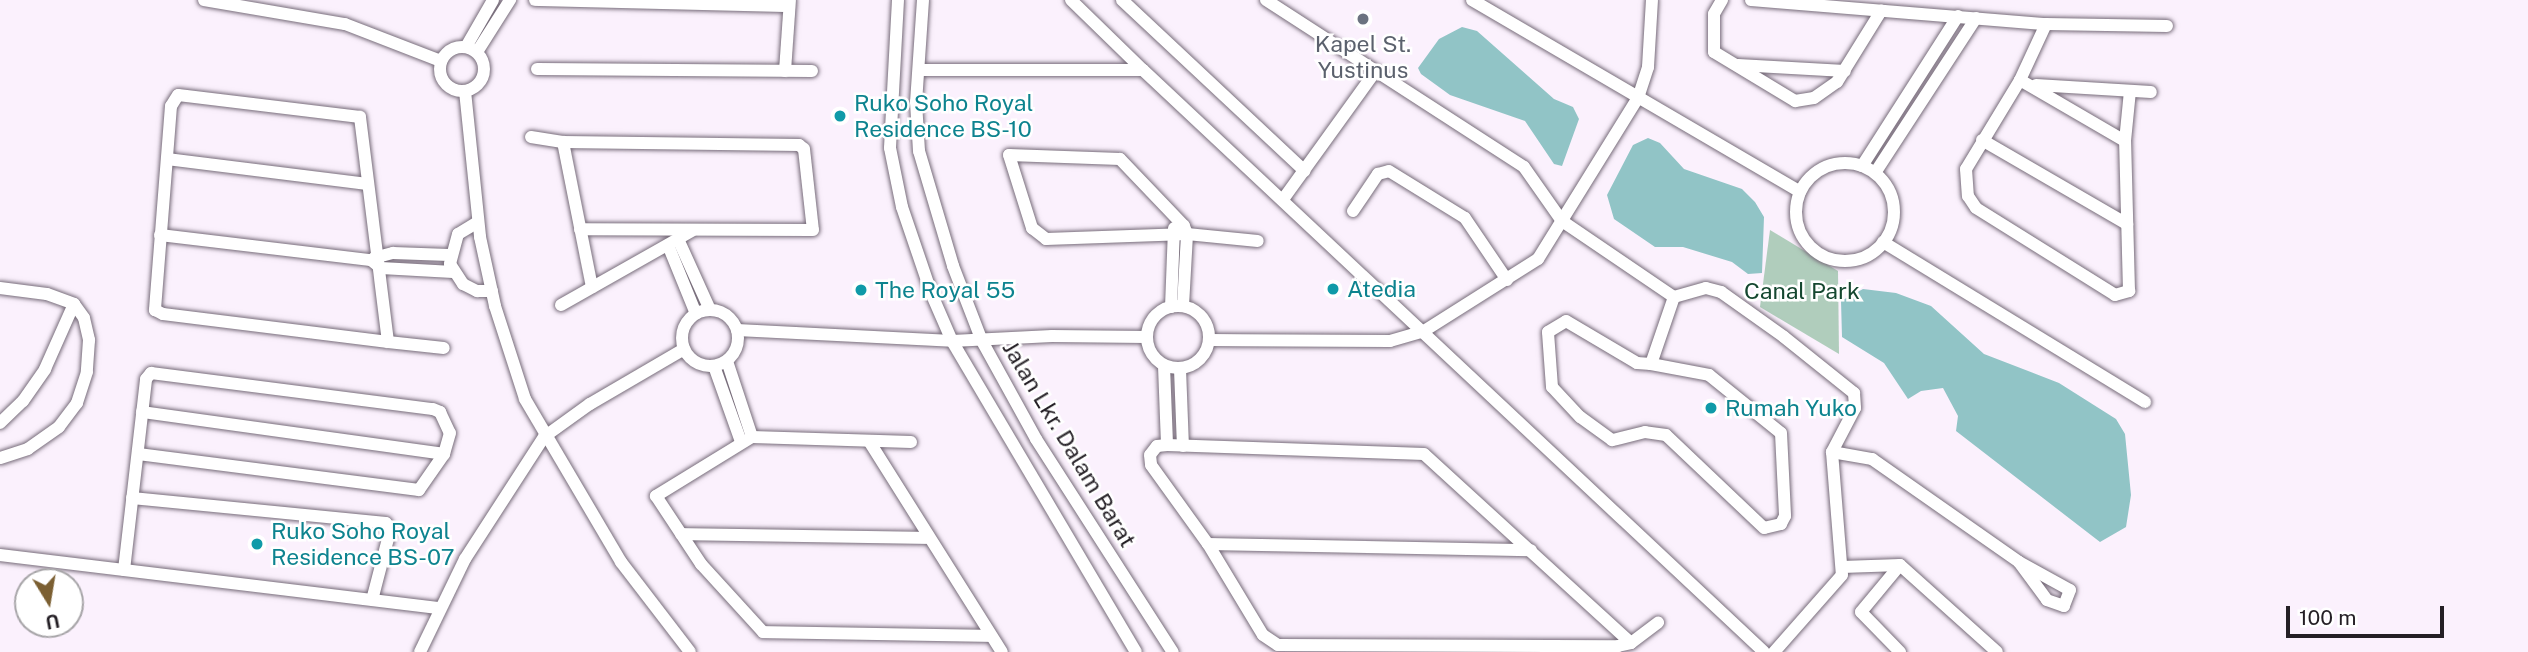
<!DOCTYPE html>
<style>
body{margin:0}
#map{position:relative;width:2528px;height:652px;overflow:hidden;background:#fbf1fd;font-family:"Public Sans",sans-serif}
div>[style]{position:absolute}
.green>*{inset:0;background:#b0cdbc}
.water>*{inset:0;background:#91c4c6}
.roads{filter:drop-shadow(0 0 2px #776c7a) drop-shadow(0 0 2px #776c7a)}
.minor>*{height:12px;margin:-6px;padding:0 6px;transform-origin:6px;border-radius:6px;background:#fff}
.minor>.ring{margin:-6px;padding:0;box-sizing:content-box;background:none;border:12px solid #fff;border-radius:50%}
.dots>*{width:19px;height:19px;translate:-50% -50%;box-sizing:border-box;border:4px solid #fff;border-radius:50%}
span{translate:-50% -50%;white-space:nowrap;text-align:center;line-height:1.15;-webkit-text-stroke:5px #fff;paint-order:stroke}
.worship-label{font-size:23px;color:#5b616d}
.culture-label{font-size:23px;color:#0d838f}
.left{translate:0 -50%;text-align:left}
.park-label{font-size:23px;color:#154730}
.street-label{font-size:23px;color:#241f25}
.north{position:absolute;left:14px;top:568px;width:70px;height:70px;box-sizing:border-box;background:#fff;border:2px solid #a7a5a8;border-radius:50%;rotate:169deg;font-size:19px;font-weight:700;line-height:28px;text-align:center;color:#241f25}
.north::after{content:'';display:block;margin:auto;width:24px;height:32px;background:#7b5f32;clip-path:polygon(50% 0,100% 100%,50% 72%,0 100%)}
.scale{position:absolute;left:2286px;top:606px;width:158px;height:32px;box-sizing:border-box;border:4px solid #241f25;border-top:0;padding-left:9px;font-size:21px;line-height:24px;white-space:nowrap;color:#241f25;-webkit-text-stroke:5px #fff;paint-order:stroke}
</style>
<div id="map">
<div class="green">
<div style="clip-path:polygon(1770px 230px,1838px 271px,1839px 354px,1760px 307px)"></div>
</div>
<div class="water">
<div style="clip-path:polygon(1462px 27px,1477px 31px,1554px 99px,1573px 107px,1579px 119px,1562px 166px,1554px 164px,1525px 121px,1450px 95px,1421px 74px,1418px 68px,1439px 39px)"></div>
<div style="clip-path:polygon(1648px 138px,1660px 143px,1684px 169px,1742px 189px,1755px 202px,1764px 217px,1762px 273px,1748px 274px,1732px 262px,1683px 247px,1655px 247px,1614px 219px,1607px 195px,1633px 145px)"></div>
<div style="clip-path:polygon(1863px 289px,1896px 293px,1931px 306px,1984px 354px,2059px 383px,2116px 419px,2125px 434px,2131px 495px,2126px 527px,2100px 542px,1956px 431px,1958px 416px,1943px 388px,1921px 391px,1908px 399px,1884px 363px,1842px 337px,1841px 301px)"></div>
</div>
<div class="roads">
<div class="minor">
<div style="left:204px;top:0;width:143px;rotate:9.7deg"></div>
<div style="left:345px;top:24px;width:103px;rotate:21.1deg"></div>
<div style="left:535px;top:0;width:254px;rotate:1.4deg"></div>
<div style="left:898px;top:0;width:148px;rotate:93.1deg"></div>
<div style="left:890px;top:148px;width:60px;rotate:78.5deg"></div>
<div style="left:902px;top:207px;width:93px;rotate:71.2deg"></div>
<div style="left:932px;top:295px;width:50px;rotate:66.5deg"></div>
<div style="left:952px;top:341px;width:361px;rotate:59.4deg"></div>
<div style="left:923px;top:0;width:102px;rotate:93.9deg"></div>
<div style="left:916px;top:102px;width:49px;rotate:86.5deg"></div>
<div style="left:919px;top:151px;width:120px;rotate:73.5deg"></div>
<div style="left:953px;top:266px;width:80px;rotate:68.9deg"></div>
<div style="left:982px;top:341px;width:112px;rotate:61.1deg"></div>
<div style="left:1036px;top:439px;width:253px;rotate:57.3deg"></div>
<div style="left:1071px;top:0;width:100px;rotate:44.2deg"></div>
<div style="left:1122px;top:0;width:250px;rotate:43.1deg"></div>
<div style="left:1266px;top:0;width:307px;rotate:32.9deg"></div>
<div style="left:1524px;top:167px;width:66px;rotate:54.9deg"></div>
<div style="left:1562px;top:221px;width:135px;rotate:34.2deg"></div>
<div style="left:1472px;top:0;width:380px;rotate:30.3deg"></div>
<div style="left:1722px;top:0;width:16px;rotate:120deg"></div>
<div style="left:1714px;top:14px;width:38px;rotate:90deg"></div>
<div style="left:1714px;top:52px;width:95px;rotate:31.2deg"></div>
<div style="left:1795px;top:101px;width:19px;rotate:-9deg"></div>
<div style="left:1814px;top:98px;width:28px;rotate:-35deg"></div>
<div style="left:1837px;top:82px;width:84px;rotate:-58.2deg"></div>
<div style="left:1751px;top:0;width:296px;rotate:4.7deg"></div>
<div style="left:2046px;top:24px;width:121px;rotate:0.9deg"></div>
<div style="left:2046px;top:24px;width:62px;rotate:114.9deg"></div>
<div style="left:2020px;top:80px;width:104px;rotate:121.2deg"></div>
<div style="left:1966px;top:169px;width:27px;rotate:86deg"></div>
<div style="left:1968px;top:196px;width:14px;rotate:56deg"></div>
<div style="left:1976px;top:208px;width:164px;rotate:32deg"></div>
<div style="left:2115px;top:295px;width:15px;rotate:-16deg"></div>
<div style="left:2129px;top:291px;width:150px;rotate:-91.5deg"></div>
<div style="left:2125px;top:141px;width:50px;rotate:-84.3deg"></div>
<div class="ring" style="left:440px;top:47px;width:32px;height:32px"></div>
<div style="left:466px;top:47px;width:54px;rotate:-60.1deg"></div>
<div style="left:477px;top:52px;width:62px;rotate:-57.6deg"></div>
<div style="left:1738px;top:65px;width:107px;rotate:3.2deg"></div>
<div style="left:537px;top:69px;width:275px;rotate:0.4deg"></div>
<div style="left:919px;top:70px;width:224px"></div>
<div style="left:1143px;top:70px;width:851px;rotate:43.14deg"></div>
<div style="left:785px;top:71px;width:71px;rotate:-86deg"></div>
<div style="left:2020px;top:80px;width:121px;rotate:30.2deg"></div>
<div style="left:2036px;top:85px;width:115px;rotate:3.5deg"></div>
<div style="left:465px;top:91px;width:147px;rotate:84.1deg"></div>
<div style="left:480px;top:237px;width:71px;rotate:77.7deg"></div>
<div style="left:495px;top:306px;width:98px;rotate:72.1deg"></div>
<div style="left:525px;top:399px;width:189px;rotate:59.5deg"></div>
<div style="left:621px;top:562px;width:113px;rotate:52.5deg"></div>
<div style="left:531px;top:137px;width:32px;rotate:9deg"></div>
<div style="left:563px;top:142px;width:236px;rotate:0.7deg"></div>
<div style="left:799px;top:145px;width:6px;rotate:39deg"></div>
<div style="left:804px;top:149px;width:81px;rotate:83.7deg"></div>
<div style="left:813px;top:230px;width:233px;rotate:-179.8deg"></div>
<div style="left:1982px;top:140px;width:168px;rotate:30.1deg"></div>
<div style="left:563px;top:142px;width:148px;rotate:78.7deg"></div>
<div style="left:167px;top:159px;width:202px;rotate:7.1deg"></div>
<div class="ring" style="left:1796px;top:163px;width:86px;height:86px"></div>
<div style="left:1862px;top:166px;width:178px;rotate:-57.4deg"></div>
<div style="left:1875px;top:173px;width:185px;rotate:-56.9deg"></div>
<div style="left:1284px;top:198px;width:155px;rotate:-54.2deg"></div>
<div style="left:1353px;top:211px;width:45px;rotate:-56deg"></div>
<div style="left:1378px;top:174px;width:11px;rotate:-15deg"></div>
<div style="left:1389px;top:171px;width:89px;rotate:31.7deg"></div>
<div style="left:1465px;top:218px;width:75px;rotate:55.9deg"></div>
<div style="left:478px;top:222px;width:23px;rotate:149deg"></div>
<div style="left:458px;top:234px;width:31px;rotate:105deg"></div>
<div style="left:450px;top:264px;width:24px;rotate:57deg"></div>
<div style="left:463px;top:284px;width:16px;rotate:27deg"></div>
<div style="left:477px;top:291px;width:15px"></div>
<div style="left:160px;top:235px;width:212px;rotate:6.8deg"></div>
<div style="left:371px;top:260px;width:13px;rotate:39deg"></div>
<div style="left:381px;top:268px;width:72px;rotate:3.2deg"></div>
<div style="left:678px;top:239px;width:78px;rotate:65.7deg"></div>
<div style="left:1883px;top:242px;width:307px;rotate:31.4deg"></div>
<div style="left:668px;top:245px;width:74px;rotate:67.9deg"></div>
<div style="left:374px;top:258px;width:20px;rotate:-15deg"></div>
<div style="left:393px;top:253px;width:56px;rotate:2deg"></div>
<div style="left:0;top:288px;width:47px;rotate:7.3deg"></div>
<div style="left:47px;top:294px;width:29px;rotate:20deg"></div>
<div style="left:74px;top:304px;width:17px;rotate:54deg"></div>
<div style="left:84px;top:318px;width:23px;rotate:77deg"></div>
<div style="left:89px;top:340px;width:32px;rotate:94deg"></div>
<div style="left:87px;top:372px;width:33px;rotate:108deg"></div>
<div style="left:77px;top:403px;width:30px;rotate:127deg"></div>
<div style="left:59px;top:427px;width:38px;rotate:145deg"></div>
<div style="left:28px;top:449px;width:29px;rotate:162deg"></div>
<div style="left:561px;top:305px;width:150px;rotate:-29.5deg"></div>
<div class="ring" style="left:1147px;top:306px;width:50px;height:50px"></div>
<div style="left:1183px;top:306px;width:72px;rotate:-86.8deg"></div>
<div style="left:1187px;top:234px;width:9px;rotate:-111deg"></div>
<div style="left:1184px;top:226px;width:93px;rotate:-133.7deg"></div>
<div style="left:1120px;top:159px;width:111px;rotate:-177.9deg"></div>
<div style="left:1009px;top:155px;width:77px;rotate:72.5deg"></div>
<div style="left:1032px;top:228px;width:18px;rotate:38deg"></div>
<div style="left:1046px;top:239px;width:141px;rotate:-2deg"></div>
<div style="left:1187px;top:234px;width:71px;rotate:5.6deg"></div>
<div style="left:1171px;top:307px;width:79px;rotate:-87.8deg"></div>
<div class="ring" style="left:682px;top:310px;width:44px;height:44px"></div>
<div style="left:737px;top:330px;width:215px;rotate:2.9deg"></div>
<div style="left:952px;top:341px;width:100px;rotate:-2.9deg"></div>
<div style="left:1052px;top:336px;width:94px;rotate:0.6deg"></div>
<div style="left:1209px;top:340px;width:181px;rotate:0.3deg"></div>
<div style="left:1390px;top:341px;width:35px;rotate:-16deg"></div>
<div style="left:1424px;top:331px;width:135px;rotate:-32.3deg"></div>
<div style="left:1538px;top:259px;width:190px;rotate:-58.2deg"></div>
<div style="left:1638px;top:98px;width:33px;rotate:-72deg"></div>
<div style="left:1648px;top:67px;width:67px;rotate:-86.6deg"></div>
<div style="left:388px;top:342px;width:227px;rotate:-97.1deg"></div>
<div style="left:360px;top:117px;width:183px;rotate:-173.1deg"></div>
<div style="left:178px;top:95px;width:13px;rotate:122deg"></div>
<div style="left:171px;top:106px;width:205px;rotate:94.5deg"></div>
<div style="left:155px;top:310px;width:9px;rotate:27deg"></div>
<div style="left:163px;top:314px;width:227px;rotate:7.1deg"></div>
<div style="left:388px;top:342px;width:56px;rotate:6.1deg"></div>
<div style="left:727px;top:361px;width:80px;rotate:71.8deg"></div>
<div style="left:1651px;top:364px;width:59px;rotate:10.7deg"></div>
<div style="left:1709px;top:375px;width:92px;rotate:38.9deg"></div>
<div style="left:1781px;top:433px;width:83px;rotate:87.2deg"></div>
<div style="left:1785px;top:516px;width:9px;rotate:117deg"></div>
<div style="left:1781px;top:524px;width:17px;rotate:167deg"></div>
<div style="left:1764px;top:528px;width:135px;rotate:-136.5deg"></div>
<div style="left:1666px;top:435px;width:21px;rotate:-172deg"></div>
<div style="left:1645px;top:432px;width:34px;rotate:166deg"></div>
<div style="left:1612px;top:440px;width:39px;rotate:-144deg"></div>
<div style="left:1580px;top:417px;width:41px;rotate:-133deg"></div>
<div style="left:1552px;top:387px;width:55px;rotate:-94.2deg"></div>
<div style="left:1548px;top:332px;width:21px;rotate:-31deg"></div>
<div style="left:1566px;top:321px;width:82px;rotate:30.6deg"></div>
<div style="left:1637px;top:363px;width:14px;rotate:4deg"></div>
<div style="left:1651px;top:364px;width:71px;rotate:-71.1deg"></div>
<div style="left:1674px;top:297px;width:33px;rotate:-16deg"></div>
<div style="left:1706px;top:288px;width:16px;rotate:15deg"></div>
<div style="left:1721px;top:292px;width:77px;rotate:35.5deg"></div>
<div style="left:1784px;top:337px;width:90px;rotate:38.7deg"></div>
<div style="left:1854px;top:393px;width:15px;rotate:86deg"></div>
<div style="left:1855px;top:408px;width:50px;rotate:117.6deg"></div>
<div style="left:1832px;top:452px;width:123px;rotate:85.4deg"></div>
<div style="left:1842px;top:575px;width:103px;rotate:131.4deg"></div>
<div style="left:714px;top:366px;width:81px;rotate:70.4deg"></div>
<div style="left:1164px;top:366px;width:79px;rotate:87.8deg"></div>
<div style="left:1180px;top:369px;width:77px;rotate:87.8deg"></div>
<div style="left:142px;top:412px;width:305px;rotate:7.9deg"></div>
<div style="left:0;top:423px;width:32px;rotate:-44deg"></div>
<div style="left:23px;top:401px;width:39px;rotate:-55deg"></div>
<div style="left:45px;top:369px;width:71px;rotate:-66deg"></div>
<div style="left:869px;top:441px;width:249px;rotate:57.8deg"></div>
<div style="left:911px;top:442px;width:159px;rotate:-178.2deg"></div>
<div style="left:752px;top:437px;width:113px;rotate:148.4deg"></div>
<div style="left:656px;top:496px;width:82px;rotate:56.5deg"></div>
<div style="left:701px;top:564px;width:92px;rotate:47.6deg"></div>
<div style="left:763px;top:632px;width:227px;rotate:1deg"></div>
<div style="left:1832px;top:452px;width:41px;rotate:9.9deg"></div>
<div style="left:1872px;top:459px;width:179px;rotate:35deg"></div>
<div style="left:2019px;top:562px;width:58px;rotate:28.8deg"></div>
<div style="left:2070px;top:590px;width:17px;rotate:111deg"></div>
<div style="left:2064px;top:606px;width:18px;rotate:-161deg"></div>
<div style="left:2047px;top:600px;width:47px;rotate:-126.4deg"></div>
<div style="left:132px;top:498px;width:255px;rotate:5.6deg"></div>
<div style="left:386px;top:523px;width:9px;rotate:63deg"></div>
<div style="left:390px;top:531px;width:71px;rotate:104.6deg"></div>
<div style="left:681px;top:534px;width:245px;rotate:0.9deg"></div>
<div style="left:1208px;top:544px;width:323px;rotate:1.1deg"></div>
<div style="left:0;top:555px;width:441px;rotate:6.9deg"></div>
<div style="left:1900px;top:565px;width:61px;rotate:129.7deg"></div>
<div style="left:1861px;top:612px;width:56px;rotate:45.7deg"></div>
<div style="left:1842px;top:567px;width:58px;rotate:-2deg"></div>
<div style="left:1900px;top:565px;width:130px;rotate:41.9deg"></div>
<div style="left:124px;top:570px;width:192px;rotate:-83.4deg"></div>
<div style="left:146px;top:379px;width:8px;rotate:-50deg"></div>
<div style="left:151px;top:373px;width:284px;rotate:7.3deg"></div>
<div style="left:433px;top:409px;width:8px;rotate:23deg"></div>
<div style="left:440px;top:412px;width:23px;rotate:65deg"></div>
<div style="left:450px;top:433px;width:22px;rotate:106deg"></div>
<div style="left:444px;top:454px;width:44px;rotate:124.8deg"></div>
<div style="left:419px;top:490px;width:283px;rotate:-172.7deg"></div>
<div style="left:1631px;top:643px;width:280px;rotate:-137.6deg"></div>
<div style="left:1424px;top:454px;width:257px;rotate:-178deg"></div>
<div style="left:1167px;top:445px;width:10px;rotate:174deg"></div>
<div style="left:1157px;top:446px;width:11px;rotate:128deg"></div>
<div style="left:1150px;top:455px;width:10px;rotate:84deg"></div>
<div style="left:1151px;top:465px;width:97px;rotate:54.2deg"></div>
<div style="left:1208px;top:544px;width:106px;rotate:58.9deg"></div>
<div style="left:1263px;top:635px;width:18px;rotate:34deg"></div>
<div style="left:1278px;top:645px;width:340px;rotate:0.2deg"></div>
<div style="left:1618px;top:646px;width:13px;rotate:-13deg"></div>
<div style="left:1631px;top:643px;width:34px;rotate:-37deg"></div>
<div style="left:420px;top:652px;width:103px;rotate:-64.2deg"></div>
<div style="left:465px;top:559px;width:145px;rotate:-57.1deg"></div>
<div style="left:544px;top:437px;width:57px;rotate:-35.7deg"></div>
<div style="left:590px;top:404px;width:109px;rotate:-30.3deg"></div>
</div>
</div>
<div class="dots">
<div style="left:1363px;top:19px;background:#6b7280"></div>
<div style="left:840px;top:116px;background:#0f9aa8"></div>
<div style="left:1333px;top:289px;background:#0f9aa8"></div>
<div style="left:861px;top:290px;background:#0f9aa8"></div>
<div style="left:1711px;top:408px;background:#0f9aa8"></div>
<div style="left:257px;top:544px;background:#0f9aa8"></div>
</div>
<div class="worship-label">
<span style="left:1363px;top:57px">Kapel St.<br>Yustinus</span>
</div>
<div class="culture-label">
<span class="left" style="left:854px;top:116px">Ruko Soho Royal<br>Residence BS-10</span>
<span class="left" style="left:1347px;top:289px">Atedia</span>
<span class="left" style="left:875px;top:290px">The Royal 55</span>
<span class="left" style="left:1725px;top:408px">Rumah Yuko</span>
<span class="left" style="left:271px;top:544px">Ruko Soho Royal<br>Residence BS-07</span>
</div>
<div class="park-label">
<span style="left:1802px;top:291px">Canal Park</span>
</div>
<div class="street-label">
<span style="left:1069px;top:444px;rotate:59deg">Jalan Lkr. Dalam Barat</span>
</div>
<div class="north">U</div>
<div class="scale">100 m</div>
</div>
